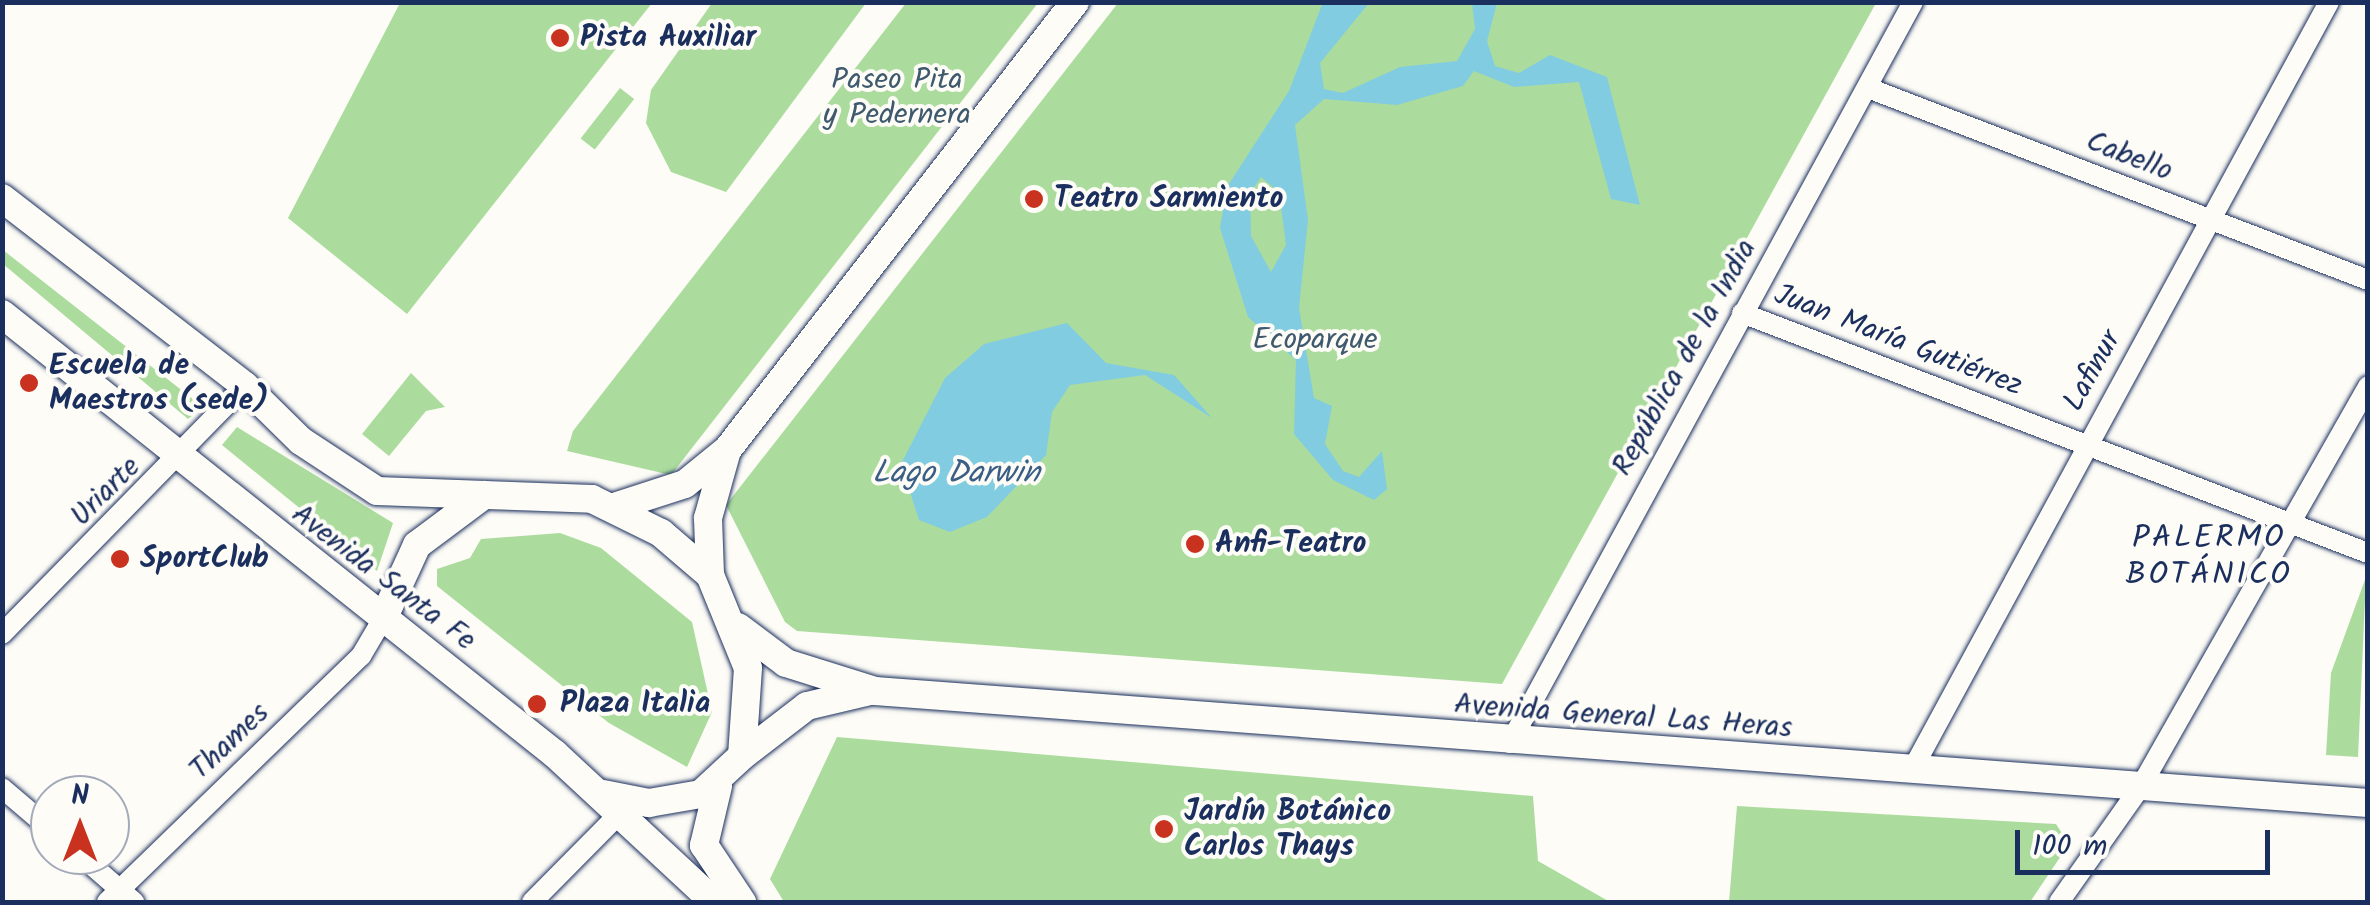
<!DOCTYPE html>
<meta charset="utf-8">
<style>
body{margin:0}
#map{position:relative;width:2370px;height:905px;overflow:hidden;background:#fdfcf7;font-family:Kalam,sans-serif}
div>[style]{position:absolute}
.green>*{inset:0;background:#abdc9d;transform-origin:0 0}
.water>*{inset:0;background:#81cce1}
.roads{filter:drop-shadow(0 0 2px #1b2f5e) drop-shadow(0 0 2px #1b2f5e)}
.minor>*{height:20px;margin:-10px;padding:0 10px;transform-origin:10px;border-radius:10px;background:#fdfcf7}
.secondary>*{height:28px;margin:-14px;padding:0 14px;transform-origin:14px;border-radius:14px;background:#fdfcf7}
.dots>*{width:28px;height:28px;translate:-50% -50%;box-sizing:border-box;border:5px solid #fdfcf7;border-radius:50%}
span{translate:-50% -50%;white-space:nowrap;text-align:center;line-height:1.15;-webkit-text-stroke:8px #fdfcf7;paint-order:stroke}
.poi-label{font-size:30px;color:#1b2f5e;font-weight:700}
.left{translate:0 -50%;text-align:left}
.park-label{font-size:30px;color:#3f5a6e}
.street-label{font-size:30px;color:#1b2f5e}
.water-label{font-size:32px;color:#3a5e85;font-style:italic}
.neighbourhood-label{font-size:32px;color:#1b2f5e;letter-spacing:2.5px}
.frame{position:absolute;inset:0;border:5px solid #1b2f5e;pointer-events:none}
.north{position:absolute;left:30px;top:775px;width:100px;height:100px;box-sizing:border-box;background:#fdfcf7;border:2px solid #a3aaba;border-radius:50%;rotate:0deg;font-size:28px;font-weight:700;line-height:40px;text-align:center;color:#1b2f5e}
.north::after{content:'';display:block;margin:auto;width:35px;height:45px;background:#c8321e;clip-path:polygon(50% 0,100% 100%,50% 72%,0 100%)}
.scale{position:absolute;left:2015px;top:830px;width:255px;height:45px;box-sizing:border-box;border:5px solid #1b2f5e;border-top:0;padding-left:12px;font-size:30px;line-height:35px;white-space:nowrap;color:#1b2f5e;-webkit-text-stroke:8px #fdfcf7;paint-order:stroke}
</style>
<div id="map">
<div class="green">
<div style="clip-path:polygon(400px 3px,652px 3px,407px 314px,288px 218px)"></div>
<div style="clip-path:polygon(712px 3px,866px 3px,726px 192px,671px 172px,646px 123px,651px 90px)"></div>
<div style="clip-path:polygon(906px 3px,1038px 3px,671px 475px,567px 451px,573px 431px)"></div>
<div style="clip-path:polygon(1118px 3px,1876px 3px,1502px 684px,797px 631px,785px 622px,726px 505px)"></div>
<div style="left:620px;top:88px;width:18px;height:64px;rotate:38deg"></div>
<div style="clip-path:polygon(2px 250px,3px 250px,203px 407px,188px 419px,3px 264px)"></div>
<div style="clip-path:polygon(411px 373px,445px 407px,426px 411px,389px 456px,362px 434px)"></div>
<div style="clip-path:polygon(237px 427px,393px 523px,377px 571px,222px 445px)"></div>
<div style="clip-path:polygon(560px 533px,601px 548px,692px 622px,712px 712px,687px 767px,609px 723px,437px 586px,437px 569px,470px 558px,481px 539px)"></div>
<div style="clip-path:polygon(2366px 577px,2358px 757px,2326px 755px,2331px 673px)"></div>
<div style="clip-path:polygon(837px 737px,1533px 796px,1538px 861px,1610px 902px,784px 902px,770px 879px)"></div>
<div style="clip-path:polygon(1737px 806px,2056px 824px,2069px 844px,2030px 902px,1729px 902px)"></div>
</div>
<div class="water">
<div style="clip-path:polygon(evenodd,1323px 2px,1369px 3px,1320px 63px,1324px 89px,1343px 93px,1400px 67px,1457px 61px,1475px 29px,1472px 3px,1497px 3px,1487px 41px,1495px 66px,1519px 73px,1550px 55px,1607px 77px,1640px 205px,1611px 199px,1579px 82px,1514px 87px,1474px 71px,1463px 86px,1397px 105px,1324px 99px,1295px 125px,1308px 220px,1299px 308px,1314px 398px,1332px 406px,1325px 444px,1343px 471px,1359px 477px,1382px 451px,1387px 489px,1374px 500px,1333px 480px,1294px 434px,1296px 360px,1248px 317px,1220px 228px,1227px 187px,1289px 91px,1323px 2px,1261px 177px,1279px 192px,1286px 245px,1271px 272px,1251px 236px,1250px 193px,1261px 177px)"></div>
<div style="clip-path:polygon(1067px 323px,1106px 363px,1174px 375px,1212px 418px,1145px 375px,1070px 385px,1052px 412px,1046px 455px,987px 517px,950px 532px,919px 520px,901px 464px,945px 378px,984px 344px)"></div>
</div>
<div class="roads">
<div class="minor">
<div style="left:1868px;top:88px;width:536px;rotate:21.01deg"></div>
<div style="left:1742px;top:313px;width:670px;rotate:20.98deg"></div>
<div style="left:2px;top:634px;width:347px;rotate:-45.6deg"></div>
<div style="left:1510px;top:743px;width:843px;rotate:-61.46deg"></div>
<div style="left:1912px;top:770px;width:874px;rotate:-61.5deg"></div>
<div style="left:2px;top:788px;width:63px;rotate:40.5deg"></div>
<div style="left:80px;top:855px;width:72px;rotate:41deg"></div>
<div style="left:107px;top:902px;width:354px;rotate:-44.1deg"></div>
<div style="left:361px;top:656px;width:45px;rotate:-59.5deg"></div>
<div style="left:532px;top:902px;width:121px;rotate:-45.3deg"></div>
<div style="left:2059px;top:902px;width:142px;rotate:-54.7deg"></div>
<div style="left:2141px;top:786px;width:460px;rotate:-60.4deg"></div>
</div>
<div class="secondary">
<div style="left:2px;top:198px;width:307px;rotate:37.7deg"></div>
<div style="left:245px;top:386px;width:78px;rotate:44.5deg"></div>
<div style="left:301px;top:441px;width:91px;rotate:33.3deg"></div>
<div style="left:377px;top:491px;width:215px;rotate:2.1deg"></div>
<div style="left:592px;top:499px;width:77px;rotate:26.2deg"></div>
<div style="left:661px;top:533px;width:65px;rotate:40.6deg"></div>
<div style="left:710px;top:575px;width:100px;rotate:67.8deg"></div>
<div style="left:748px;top:668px;width:88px;rotate:93.9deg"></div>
<div style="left:742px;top:756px;width:56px;rotate:137.2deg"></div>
<div style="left:701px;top:794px;width:53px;rotate:170.2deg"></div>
<div style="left:649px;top:803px;width:47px;rotate:-168.9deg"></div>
<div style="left:2px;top:314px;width:707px;rotate:38.51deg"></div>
<div style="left:555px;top:754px;width:217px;rotate:42.9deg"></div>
<div style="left:617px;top:506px;width:71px;rotate:-17.9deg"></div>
<div style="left:685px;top:484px;width:55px;rotate:-39.1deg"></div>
<div style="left:728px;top:449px;width:566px;rotate:-52.18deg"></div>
<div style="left:710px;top:575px;width:57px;rotate:-92deg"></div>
<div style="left:708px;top:518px;width:66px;rotate:-74.3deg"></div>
<div style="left:384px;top:617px;width:79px;rotate:-65.4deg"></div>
<div style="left:417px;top:545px;width:84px;rotate:-36.7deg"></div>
<div style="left:738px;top:627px;width:60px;rotate:36.9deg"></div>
<div style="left:786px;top:663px;width:93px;rotate:17.5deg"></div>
<div style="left:875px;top:691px;width:1497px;rotate:4.29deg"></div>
<div style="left:742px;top:756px;width:82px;rotate:-37.6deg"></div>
<div style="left:807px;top:706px;width:61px;rotate:-13.3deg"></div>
<div style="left:718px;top:786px;width:61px;rotate:103.3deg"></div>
<div style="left:704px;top:845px;width:69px;rotate:56.3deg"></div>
</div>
</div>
<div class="dots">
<div style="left:560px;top:38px;background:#c8321e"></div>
<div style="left:1034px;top:199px;background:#c8321e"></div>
<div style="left:29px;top:383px;background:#c8321e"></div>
<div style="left:1195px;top:544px;background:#c8321e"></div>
<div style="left:120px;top:559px;background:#c8321e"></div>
<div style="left:537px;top:704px;background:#c8321e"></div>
<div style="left:1164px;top:829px;background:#c8321e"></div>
</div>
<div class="poi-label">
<span class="left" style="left:580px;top:38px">Pista Auxiliar</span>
<span class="left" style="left:1054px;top:199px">Teatro Sarmiento</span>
<span class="left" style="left:49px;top:383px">Escuela de<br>Maestros (sede)</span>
<span class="left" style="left:1215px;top:544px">Anfi-Teatro</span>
<span class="left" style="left:140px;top:559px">SportClub</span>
<span class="left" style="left:560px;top:704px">Plaza Italia</span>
<span class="left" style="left:1184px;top:829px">Jardín Botánico<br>Carlos Thays</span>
</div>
<div class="park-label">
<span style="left:897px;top:97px">Paseo Pita<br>y Pedernera</span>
<span style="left:1315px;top:340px">Ecoparque</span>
</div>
<div class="street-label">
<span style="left:2129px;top:157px;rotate:21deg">Cabello</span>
<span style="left:1898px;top:341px;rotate:21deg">Juan María Gutiérrez</span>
<span style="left:1685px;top:358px;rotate:-61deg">República de la India</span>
<span style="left:2093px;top:371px;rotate:-61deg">Lafinur</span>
<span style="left:106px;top:492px;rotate:-45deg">Uriarte</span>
<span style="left:383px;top:578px;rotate:37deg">Avenida Santa Fe</span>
<span style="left:1623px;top:717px;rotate:4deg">Avenida General Las Heras</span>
<span style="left:230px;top:742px;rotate:-44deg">Thames</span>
</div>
<div class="water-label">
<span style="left:956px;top:474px">Lago Darwin</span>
</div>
<div class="neighbourhood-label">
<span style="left:2209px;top:558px">PALERMO<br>BOTÁNICO</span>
</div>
<div class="frame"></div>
<div class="north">N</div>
<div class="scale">100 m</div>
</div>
